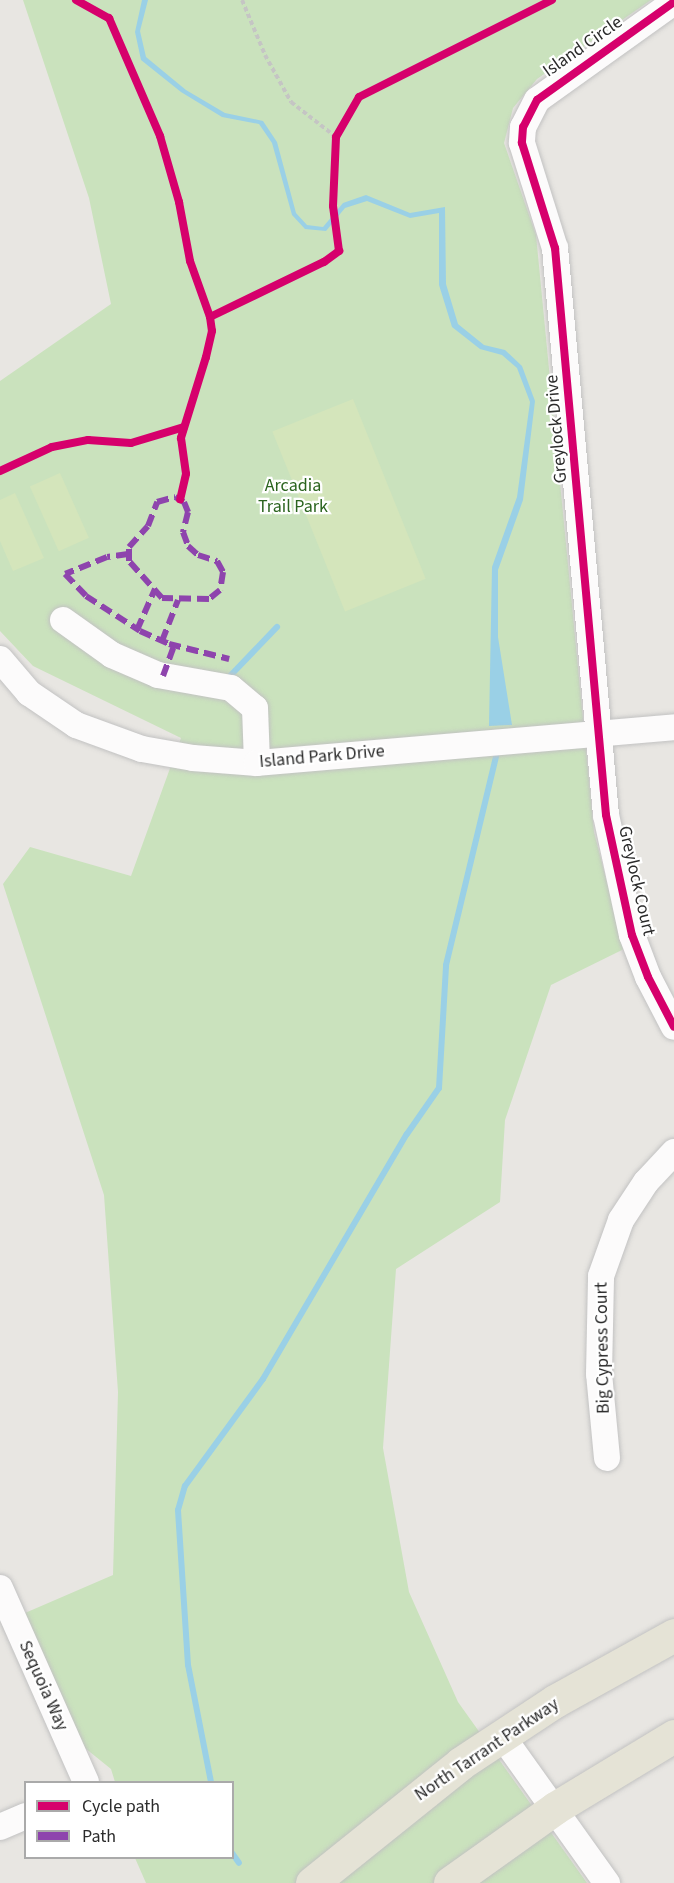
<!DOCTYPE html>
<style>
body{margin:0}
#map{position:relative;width:674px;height:1883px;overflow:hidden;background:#e8e6e2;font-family:"Source Sans 3",sans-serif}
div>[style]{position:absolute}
.green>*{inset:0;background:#cae2bd}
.pitch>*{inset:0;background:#d4e5bb;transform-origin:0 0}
.water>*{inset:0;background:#9ad0e6}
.stream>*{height:6px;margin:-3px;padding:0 3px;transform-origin:3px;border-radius:3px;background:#9ad0e6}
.path>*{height:4px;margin-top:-2px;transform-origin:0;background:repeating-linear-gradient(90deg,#c5c5c4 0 4.5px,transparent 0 7.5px)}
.roads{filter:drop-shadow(0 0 2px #c2c2c2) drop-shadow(0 0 2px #c2c2c2)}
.minor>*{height:26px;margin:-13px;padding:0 13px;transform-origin:13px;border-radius:13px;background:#fcfbfb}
.major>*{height:33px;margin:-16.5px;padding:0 16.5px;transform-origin:16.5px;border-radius:16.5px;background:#e5e3d6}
.quiet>*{height:6px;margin-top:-3px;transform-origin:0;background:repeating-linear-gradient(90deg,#8e44ad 0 12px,transparent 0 18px)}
.cycleway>*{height:8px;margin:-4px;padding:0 4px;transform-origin:4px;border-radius:4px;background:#d6006c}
span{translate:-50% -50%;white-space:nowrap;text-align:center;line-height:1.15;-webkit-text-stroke:4.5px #fff;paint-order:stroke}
.street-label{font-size:18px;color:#2b2b2b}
.park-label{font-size:18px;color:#2b641f}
.legend{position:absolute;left:24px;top:1781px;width:210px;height:78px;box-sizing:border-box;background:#fff;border:2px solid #aaa;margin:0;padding:8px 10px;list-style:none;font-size:18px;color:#2b2b2b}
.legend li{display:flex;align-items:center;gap:12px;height:30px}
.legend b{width:30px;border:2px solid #aaa}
</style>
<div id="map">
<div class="green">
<div style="clip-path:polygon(23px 0,651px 0,537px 79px,513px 108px,504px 143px,536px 235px,594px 832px,624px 949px,551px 985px,505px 1120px,500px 1202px,396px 1269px,383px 1448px,409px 1592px,458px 1702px,587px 1883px,146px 1883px,135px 1858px,232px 1858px,232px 1782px,115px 1782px,111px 1769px,85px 1748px,25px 1613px,113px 1575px,118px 1392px,104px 1195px,3px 884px,30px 847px,131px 876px,181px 738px,33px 666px,0 631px,0 381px,111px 304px,89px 198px)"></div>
</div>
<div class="pitch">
<div style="left:353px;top:399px;width:194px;height:87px;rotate:68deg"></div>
<div style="left:60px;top:473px;width:71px;height:33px;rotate:66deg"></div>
<div style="clip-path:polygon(15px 493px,44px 558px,13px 571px,0 541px,0 500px)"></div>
</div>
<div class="water">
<div style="clip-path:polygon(142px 0,148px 0,140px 31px,146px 57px,186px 90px,225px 113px,263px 121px,277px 142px,296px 213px,307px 225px,323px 227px,343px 203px,366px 195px,410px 213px,445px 207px,446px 284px,458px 324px,484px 345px,505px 350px,522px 366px,535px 401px,523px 500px,498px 570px,498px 637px,512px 725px,489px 726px,492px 567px,517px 497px,530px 402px,517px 368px,502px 355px,480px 349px,452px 327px,439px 285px,439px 213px,410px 218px,367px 201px,345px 208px,326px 231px,305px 229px,292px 215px,272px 143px,259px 124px,222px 117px,181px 92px,141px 60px,135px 32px)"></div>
</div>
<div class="stream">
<div style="left:230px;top:676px;width:68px;rotate:-46.2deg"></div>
<div style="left:211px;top:1782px;width:119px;rotate:-101.1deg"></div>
<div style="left:188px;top:1665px;width:155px;rotate:-93.7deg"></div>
<div style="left:178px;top:1510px;width:25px;rotate:-74deg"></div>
<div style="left:185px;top:1486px;width:132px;rotate:-53.9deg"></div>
<div style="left:263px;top:1379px;width:284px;rotate:-59.6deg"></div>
<div style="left:407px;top:1134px;width:56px;rotate:-55.2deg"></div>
<div style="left:439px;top:1088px;width:123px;rotate:-86.7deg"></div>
<div style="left:446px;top:965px;width:222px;rotate:-76.5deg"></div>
<div style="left:232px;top:1853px;width:12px;rotate:55deg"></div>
</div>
<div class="path">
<div style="left:242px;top:0;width:60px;rotate:67.3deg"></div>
<div style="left:265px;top:55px;width:54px;rotate:61deg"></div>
<div style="left:291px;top:102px;width:57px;rotate:37.9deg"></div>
</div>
<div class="roads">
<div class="minor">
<div style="left:674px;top:2px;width:168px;rotate:144.4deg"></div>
<div style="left:537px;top:100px;width:30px;rotate:117deg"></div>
<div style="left:523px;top:127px;width:16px;rotate:94deg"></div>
<div style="left:522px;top:143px;width:110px;rotate:72.6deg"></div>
<div style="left:555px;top:248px;width:569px;rotate:84.86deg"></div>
<div style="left:606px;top:815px;width:123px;rotate:77.8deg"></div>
<div style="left:632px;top:935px;width:45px;rotate:69.1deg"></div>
<div style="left:648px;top:977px;width:56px;rotate:62.5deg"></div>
<div style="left:63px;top:620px;width:60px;rotate:35.5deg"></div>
<div style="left:112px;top:655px;width:50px;rotate:23.5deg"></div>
<div style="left:158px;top:675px;width:74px;rotate:10.1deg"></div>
<div style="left:231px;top:688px;width:31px;rotate:40deg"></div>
<div style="left:255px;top:708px;width:55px;rotate:87.9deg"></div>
<div style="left:0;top:659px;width:45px;rotate:49.5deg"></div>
<div style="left:29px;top:693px;width:57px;rotate:34.2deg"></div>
<div style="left:76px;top:725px;width:70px;rotate:20deg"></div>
<div style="left:142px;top:749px;width:52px;rotate:10deg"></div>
<div style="left:193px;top:758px;width:64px;rotate:4.5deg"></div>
<div style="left:257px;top:763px;width:419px;rotate:-4.9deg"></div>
<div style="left:607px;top:1458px;width:84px;rotate:-95.4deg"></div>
<div style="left:599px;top:1374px;width:98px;rotate:-88.8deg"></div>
<div style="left:601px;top:1276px;width:59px;rotate:-70.3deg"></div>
<div style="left:621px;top:1220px;width:45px;rotate:-56.7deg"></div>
<div style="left:646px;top:1182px;width:41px;rotate:-47deg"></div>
<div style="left:0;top:1588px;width:212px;rotate:66.1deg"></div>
<div style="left:502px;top:1736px;width:181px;rotate:54.5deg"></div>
<div style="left:0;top:1827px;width:28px;rotate:-23deg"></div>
</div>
<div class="major">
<div style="left:312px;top:1883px;width:191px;rotate:-38.8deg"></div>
<div style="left:461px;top:1763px;width:113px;rotate:-33.4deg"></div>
<div style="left:555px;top:1701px;width:136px;rotate:-29deg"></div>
<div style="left:450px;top:1883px;width:129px;rotate:-35.5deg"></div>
<div style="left:555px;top:1808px;width:139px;rotate:-31.2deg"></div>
</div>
</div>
<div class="quiet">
<div style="left:175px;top:497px;width:10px;rotate:29deg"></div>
<div style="left:184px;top:502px;width:11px;rotate:68deg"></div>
<div style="left:188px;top:512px;width:21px;rotate:104deg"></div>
<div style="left:183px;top:532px;width:15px;rotate:70deg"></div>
<div style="left:188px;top:546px;width:13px;rotate:42deg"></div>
<div style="left:198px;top:555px;width:20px;rotate:18deg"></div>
<div style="left:217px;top:561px;width:13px;rotate:61deg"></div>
<div style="left:223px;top:572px;width:18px;rotate:99deg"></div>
<div style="left:220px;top:590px;width:14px;rotate:141deg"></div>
<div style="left:209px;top:599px;width:47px;rotate:-178.8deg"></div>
<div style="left:162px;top:598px;width:50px;rotate:-131.7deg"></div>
<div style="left:129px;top:561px;width:14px;rotate:-90deg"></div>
<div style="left:129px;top:547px;width:28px;rotate:-48deg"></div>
<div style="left:148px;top:526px;width:26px;rotate:-69deg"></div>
<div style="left:157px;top:502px;width:19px;rotate:-16deg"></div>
<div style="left:128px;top:554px;width:21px;rotate:172deg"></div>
<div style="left:107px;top:557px;width:45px;rotate:158deg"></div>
<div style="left:65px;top:574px;width:30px;rotate:46deg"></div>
<div style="left:86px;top:596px;width:64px;rotate:32.9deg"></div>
<div style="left:140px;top:631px;width:32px;rotate:24deg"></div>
<div style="left:169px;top:644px;width:62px;rotate:14deg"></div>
<div style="left:137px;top:630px;width:45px;rotate:-66.3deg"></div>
<div style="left:162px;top:641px;width:44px;rotate:-68.7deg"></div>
<div style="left:163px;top:676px;width:33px;rotate:-70deg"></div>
</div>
<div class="cycleway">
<div style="left:76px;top:0;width:38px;rotate:29deg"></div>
<div style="left:109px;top:18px;width:129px;rotate:66.6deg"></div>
<div style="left:160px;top:136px;width:69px;rotate:73.9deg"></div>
<div style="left:179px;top:202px;width:60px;rotate:79.4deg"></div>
<div style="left:190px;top:261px;width:59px;rotate:70.3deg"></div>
<div style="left:210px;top:317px;width:14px;rotate:82deg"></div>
<div style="left:212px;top:331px;width:27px;rotate:103deg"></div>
<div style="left:206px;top:357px;width:85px;rotate:107.2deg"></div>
<div style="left:181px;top:438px;width:36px;rotate:82deg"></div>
<div style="left:186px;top:474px;width:26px;rotate:103deg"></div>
<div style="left:674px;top:2px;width:168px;rotate:144.4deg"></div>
<div style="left:537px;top:100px;width:30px;rotate:117deg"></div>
<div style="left:523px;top:127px;width:16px;rotate:94deg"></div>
<div style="left:522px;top:143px;width:110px;rotate:72.6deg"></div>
<div style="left:555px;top:248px;width:569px;rotate:84.86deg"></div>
<div style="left:606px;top:815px;width:123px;rotate:77.8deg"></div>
<div style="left:632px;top:935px;width:45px;rotate:69.1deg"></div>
<div style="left:648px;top:977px;width:56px;rotate:62.5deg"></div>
<div style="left:210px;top:317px;width:127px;rotate:-25.8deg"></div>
<div style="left:324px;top:262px;width:19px;rotate:-36deg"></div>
<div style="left:339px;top:251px;width:45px;rotate:-97.6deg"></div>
<div style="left:333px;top:206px;width:69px;rotate:-87.5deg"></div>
<div style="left:336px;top:137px;width:46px;rotate:-60.1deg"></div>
<div style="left:359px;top:97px;width:216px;rotate:-26.7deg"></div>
<div style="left:0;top:471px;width:57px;rotate:-24.8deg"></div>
<div style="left:52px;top:447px;width:37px;rotate:-11deg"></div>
<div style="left:88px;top:440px;width:43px;rotate:4deg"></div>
<div style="left:131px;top:443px;width:55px;rotate:-16.8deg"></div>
</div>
<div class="street-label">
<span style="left:583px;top:47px;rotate:-35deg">Island Circle</span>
<span style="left:557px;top:429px;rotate:-95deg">Greylock Drive</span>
<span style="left:322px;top:757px;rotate:-5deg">Island Park Drive</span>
<span style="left:636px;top:881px;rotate:77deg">Greylock Court</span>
<span style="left:603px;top:1348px;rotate:-91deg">Big Cypress Court</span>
<span style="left:43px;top:1686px;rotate:66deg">Sequoia Way</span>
<span style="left:487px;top:1750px;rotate:-34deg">North Tarrant Parkway</span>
</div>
<div class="park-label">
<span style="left:293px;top:497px">Arcadia<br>Trail Park</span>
</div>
<ul class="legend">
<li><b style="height:8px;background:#d6006c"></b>Cycle path</li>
<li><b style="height:8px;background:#8e44ad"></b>Path</li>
</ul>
</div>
